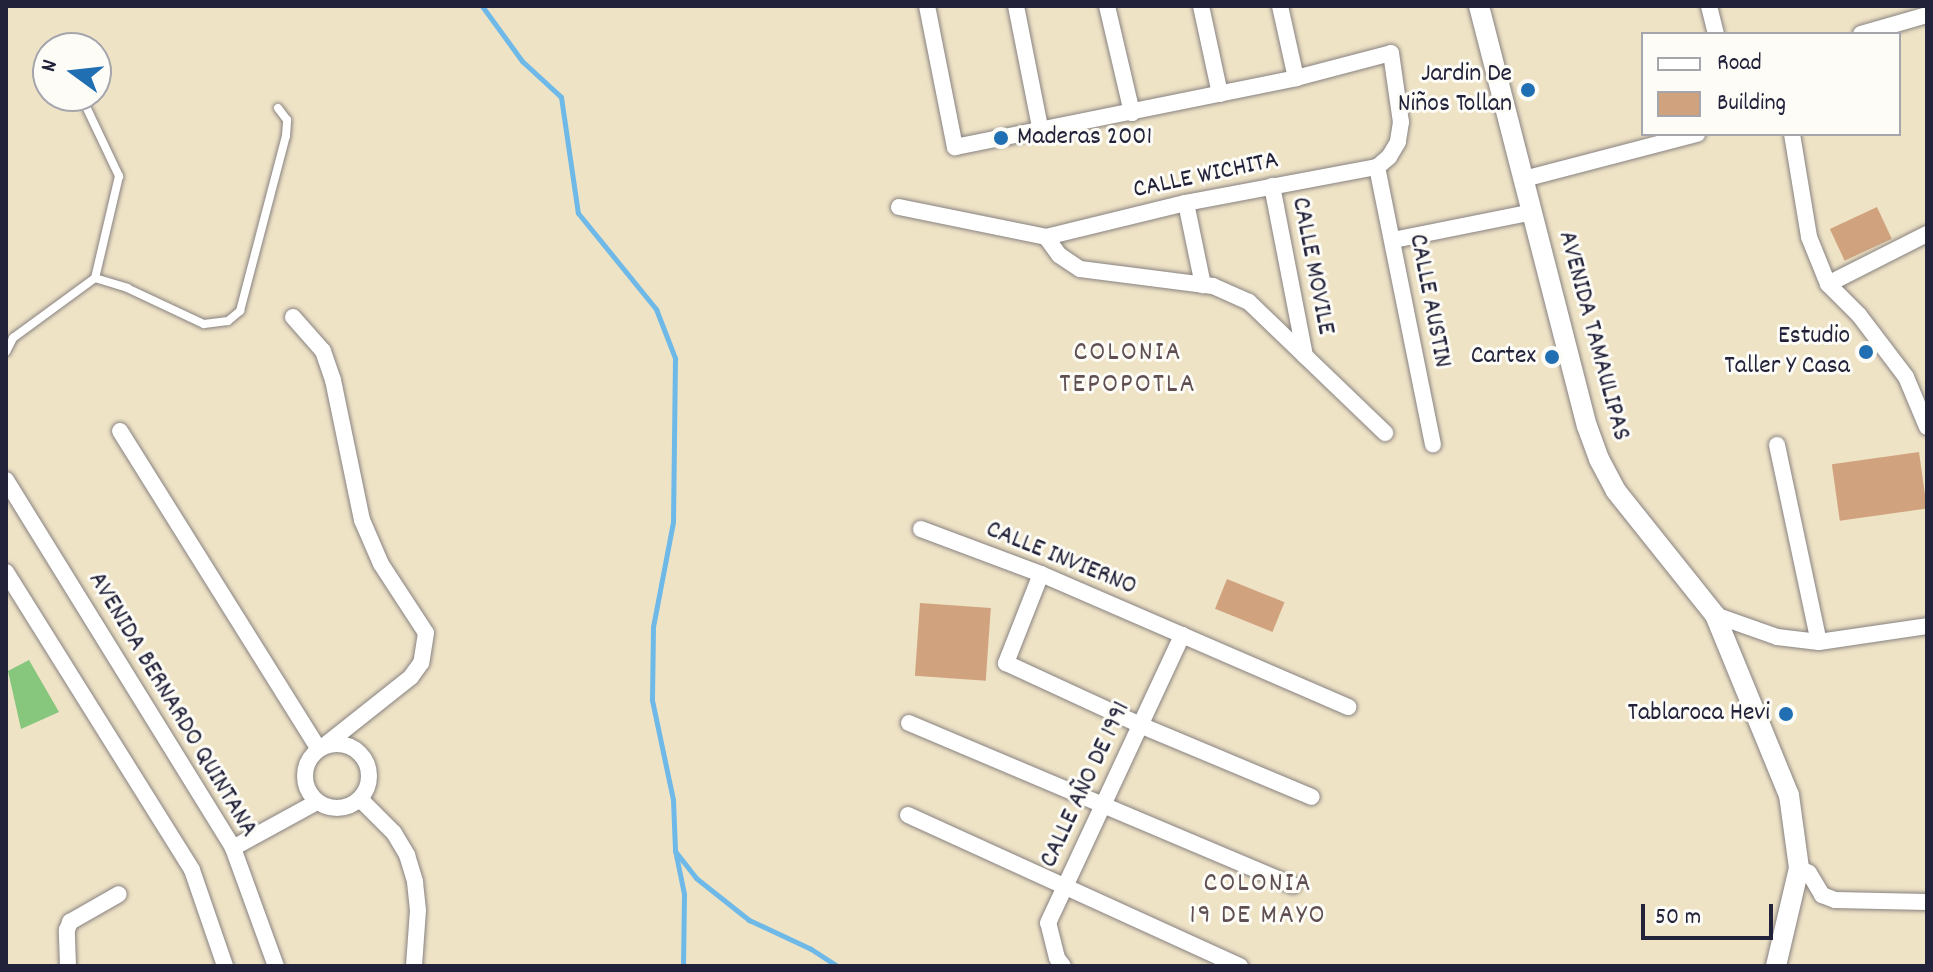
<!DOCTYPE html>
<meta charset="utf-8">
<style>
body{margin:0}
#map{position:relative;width:1933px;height:972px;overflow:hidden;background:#efe3c6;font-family:Dekko,sans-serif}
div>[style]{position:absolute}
.green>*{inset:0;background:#86c67d}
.stream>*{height:5px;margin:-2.5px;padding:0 2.5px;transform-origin:2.5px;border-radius:2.5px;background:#6eb9e7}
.building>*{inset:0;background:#d0a37e;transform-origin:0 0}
.roads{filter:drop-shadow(0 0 2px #888280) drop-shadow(0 0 2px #888280)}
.service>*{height:8px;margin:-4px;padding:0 4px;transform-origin:4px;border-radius:4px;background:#fff}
.minor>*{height:16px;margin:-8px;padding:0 8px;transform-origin:8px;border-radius:8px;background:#fff}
.minor>.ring{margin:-8px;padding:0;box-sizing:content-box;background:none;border:16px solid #fff;border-radius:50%}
.tertiary>*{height:20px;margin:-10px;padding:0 10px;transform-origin:10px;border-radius:10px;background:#fff}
.dots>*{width:22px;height:22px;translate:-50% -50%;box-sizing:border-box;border:4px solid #fdfcf7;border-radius:50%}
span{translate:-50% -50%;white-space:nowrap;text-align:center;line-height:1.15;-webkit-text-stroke:6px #fdfcf7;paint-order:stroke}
.poi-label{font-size:26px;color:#22223b}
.right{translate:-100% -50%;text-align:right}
.left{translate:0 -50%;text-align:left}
.street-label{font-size:26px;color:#22223b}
.neighbourhood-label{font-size:28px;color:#5f4f52;letter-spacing:2px}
.frame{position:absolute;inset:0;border:8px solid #22223b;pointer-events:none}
.legend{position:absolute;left:1641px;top:32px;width:260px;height:104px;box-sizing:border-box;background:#fdfcf7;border:2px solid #a5a5ac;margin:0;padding:10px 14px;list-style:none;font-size:24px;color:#22223b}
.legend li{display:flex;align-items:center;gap:16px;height:40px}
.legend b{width:40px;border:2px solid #a5a5ac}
.north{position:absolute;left:32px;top:32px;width:80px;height:80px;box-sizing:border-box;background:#fdfcf7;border:2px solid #a5a5ac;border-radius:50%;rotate:285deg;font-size:22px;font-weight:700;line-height:32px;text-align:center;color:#22223b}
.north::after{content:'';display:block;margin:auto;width:28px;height:36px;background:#1f6fb2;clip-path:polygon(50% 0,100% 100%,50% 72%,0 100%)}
.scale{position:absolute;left:1641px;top:904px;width:132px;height:36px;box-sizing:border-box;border:4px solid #22223b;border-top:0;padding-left:10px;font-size:24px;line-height:28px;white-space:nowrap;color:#22223b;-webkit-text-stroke:6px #fdfcf7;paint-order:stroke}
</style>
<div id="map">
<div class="green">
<div style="clip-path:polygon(29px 660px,59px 712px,21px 729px,8px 671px)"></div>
</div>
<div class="stream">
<div style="left:482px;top:6px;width:68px;rotate:54deg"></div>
<div style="left:522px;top:61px;width:53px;rotate:42.7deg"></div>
<div style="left:561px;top:97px;width:117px;rotate:81.7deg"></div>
<div style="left:578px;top:213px;width:124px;rotate:50.9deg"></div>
<div style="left:656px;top:309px;width:53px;rotate:68.8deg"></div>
<div style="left:675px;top:358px;width:164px;rotate:90.7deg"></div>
<div style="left:673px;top:522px;width:107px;rotate:100.8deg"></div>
<div style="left:653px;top:627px;width:73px;rotate:90.8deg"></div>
<div style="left:652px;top:700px;width:102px;rotate:78.1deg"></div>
<div style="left:673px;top:800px;width:50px;rotate:87.7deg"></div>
<div style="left:675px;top:850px;width:45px;rotate:78.4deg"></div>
<div style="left:684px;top:894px;width:72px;rotate:90.8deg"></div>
<div style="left:675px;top:851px;width:34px;rotate:52deg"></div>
<div style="left:696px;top:878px;width:68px;rotate:38.4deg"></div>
<div style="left:749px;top:920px;width:68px;rotate:25.1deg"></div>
<div style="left:811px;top:949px;width:31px;rotate:33deg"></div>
</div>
<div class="building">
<div style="left:1877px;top:207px;width:35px;height:52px;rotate:65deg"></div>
<div style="left:1919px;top:452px;width:57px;height:88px;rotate:82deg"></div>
<div style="left:1227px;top:579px;width:62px;height:32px;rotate:22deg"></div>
<div style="left:920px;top:603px;width:71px;height:73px;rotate:4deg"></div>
</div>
<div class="roads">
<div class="service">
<div style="left:81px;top:96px;width:89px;rotate:64.6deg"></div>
<div style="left:119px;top:176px;width:105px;rotate:103.2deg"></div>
<div style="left:6px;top:352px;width:16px;rotate:-63deg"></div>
<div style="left:13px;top:338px;width:102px;rotate:-36.2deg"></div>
<div style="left:95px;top:278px;width:34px;rotate:17deg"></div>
<div style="left:127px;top:288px;width:85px;rotate:25.1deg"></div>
<div style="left:204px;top:324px;width:24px;rotate:-7deg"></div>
<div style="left:228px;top:321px;width:16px;rotate:-40deg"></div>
<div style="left:240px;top:311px;width:181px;rotate:-75.3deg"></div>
<div style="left:286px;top:136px;width:16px;rotate:-86deg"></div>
<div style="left:287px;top:120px;width:15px;rotate:-127deg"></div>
</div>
<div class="minor">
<div style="left:927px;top:6px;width:144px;rotate:78.8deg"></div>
<div style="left:955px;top:147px;width:348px;rotate:-11.4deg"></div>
<div style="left:1296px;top:78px;width:98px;rotate:-14.7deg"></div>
<div style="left:1391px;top:53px;width:70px;rotate:81.8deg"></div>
<div style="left:1401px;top:122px;width:20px;rotate:99deg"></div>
<div style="left:1398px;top:142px;width:17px;rotate:121deg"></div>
<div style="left:1389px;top:157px;width:16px;rotate:140deg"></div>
<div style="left:1016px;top:6px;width:128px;rotate:78.8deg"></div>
<div style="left:1107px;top:6px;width:110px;rotate:76.8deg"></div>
<div style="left:1201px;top:6px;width:90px;rotate:77.8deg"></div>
<div style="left:1280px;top:6px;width:74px;rotate:77.5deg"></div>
<div style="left:1709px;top:6px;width:29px;rotate:76deg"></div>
<div style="left:1861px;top:34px;width:69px;rotate:-16.1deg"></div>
<div style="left:1792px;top:134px;width:104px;rotate:80.6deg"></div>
<div style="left:1809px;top:237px;width:51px;rotate:68deg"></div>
<div style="left:1828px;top:284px;width:44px;rotate:45deg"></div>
<div style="left:1859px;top:315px;width:78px;rotate:52.8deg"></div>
<div style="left:1906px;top:377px;width:54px;rotate:67.2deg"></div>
<div style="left:1377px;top:167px;width:283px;rotate:78.6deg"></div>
<div style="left:1524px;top:179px;width:179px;rotate:-14.6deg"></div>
<div style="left:1272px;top:186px;width:173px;rotate:79deg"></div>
<div style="left:1186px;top:203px;width:84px;rotate:78.3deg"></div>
<div style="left:899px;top:207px;width:150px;rotate:11.5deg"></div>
<div style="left:1046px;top:237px;width:144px;rotate:-13.7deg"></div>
<div style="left:1186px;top:203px;width:194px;rotate:-10.7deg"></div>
<div style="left:1046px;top:237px;width:22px;rotate:54deg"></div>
<div style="left:1059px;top:255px;width:25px;rotate:34deg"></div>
<div style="left:1080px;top:269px;width:134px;rotate:7.3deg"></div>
<div style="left:1213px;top:286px;width:39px;rotate:24deg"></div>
<div style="left:1249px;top:302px;width:189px;rotate:43.9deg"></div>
<div style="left:1393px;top:240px;width:143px;rotate:-11.3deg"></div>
<div style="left:1828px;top:284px;width:111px;rotate:-26.8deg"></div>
<div style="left:293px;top:317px;width:45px;rotate:48.6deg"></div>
<div style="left:323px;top:351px;width:31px;rotate:71deg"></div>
<div style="left:333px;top:380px;width:143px;rotate:78.3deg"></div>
<div style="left:362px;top:520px;width:48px;rotate:66.6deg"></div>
<div style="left:381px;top:564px;width:82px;rotate:56.9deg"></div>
<div style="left:426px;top:633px;width:30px;rotate:99deg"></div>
<div style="left:421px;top:663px;width:17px;rotate:126deg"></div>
<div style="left:411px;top:677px;width:111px;rotate:141.6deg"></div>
<div style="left:120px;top:431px;width:375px;rotate:58deg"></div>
<div style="left:1777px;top:445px;width:201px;rotate:78deg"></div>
<div style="left:6px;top:480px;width:432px;rotate:58.3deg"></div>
<div style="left:233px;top:848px;width:126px;rotate:70deg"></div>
<div style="left:921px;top:529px;width:128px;rotate:20.6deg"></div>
<div style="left:1041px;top:574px;width:335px;rotate:23.4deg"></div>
<div style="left:6px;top:572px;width:351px;rotate:58deg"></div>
<div style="left:192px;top:870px;width:102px;rotate:71deg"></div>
<div style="left:1041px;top:574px;width:96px;rotate:111.5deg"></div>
<div style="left:1006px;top:663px;width:148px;rotate:24.8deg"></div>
<div style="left:1140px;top:725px;width:186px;rotate:22.7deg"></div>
<div style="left:1715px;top:615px;width:66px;rotate:19.5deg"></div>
<div style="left:1777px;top:637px;width:42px;rotate:6.8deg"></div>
<div style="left:1819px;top:642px;width:109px;rotate:-8.4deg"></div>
<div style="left:909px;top:723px;width:417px;rotate:22.9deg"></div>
<div class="ring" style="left:305px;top:744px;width:48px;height:48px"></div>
<div style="left:360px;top:799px;width:48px;rotate:45deg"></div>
<div style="left:394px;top:833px;width:26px;rotate:59deg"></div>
<div style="left:407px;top:855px;width:28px;rotate:73deg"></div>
<div style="left:415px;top:882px;width:28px;rotate:84deg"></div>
<div style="left:418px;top:910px;width:56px;rotate:94.1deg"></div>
<div style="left:908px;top:815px;width:365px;rotate:24.5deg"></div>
<div style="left:233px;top:848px;width:96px;rotate:-28.7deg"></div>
<div style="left:1799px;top:868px;width:11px;rotate:27deg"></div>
<div style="left:1809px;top:873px;width:26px;rotate:59deg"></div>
<div style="left:1822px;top:895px;width:14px;rotate:21deg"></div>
<div style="left:1835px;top:900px;width:92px;rotate:1.2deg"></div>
<div style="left:68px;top:966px;width:36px;rotate:-92deg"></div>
<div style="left:67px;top:930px;width:9px;rotate:-69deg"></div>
<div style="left:70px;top:922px;width:56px;rotate:-29.7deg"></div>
<div style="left:1063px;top:966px;width:10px;rotate:-127deg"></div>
<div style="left:1057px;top:958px;width:36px;rotate:-104deg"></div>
<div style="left:1048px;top:923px;width:318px;rotate:-65deg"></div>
</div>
<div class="tertiary">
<div style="left:1479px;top:6px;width:434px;rotate:75.6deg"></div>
<div style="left:1587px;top:426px;width:35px;rotate:70deg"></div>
<div style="left:1599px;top:459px;width:36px;rotate:62deg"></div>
<div style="left:1616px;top:491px;width:159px;rotate:51.4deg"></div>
<div style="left:1715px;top:615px;width:195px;rotate:67.7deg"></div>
<div style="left:1789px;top:795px;width:74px;rotate:82.2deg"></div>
<div style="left:1799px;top:868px;width:101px;rotate:103.2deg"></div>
</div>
</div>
<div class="dots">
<div style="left:1528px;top:90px;background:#1f6fb2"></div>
<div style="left:1001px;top:138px;background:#1f6fb2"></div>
<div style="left:1866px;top:352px;background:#1f6fb2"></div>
<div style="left:1552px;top:357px;background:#1f6fb2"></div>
<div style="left:1786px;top:714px;background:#1f6fb2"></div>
</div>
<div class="poi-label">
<span class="right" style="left:1512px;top:90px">Jardin De<br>Niños Tollan</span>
<span class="left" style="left:1017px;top:138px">Maderas 2001</span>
<span class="right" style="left:1850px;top:352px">Estudio<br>Taller Y Casa</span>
<span class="right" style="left:1536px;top:357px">Cartex</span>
<span class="right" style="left:1770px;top:714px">Tablaroca Hevi</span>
</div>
<div class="street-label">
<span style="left:1206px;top:176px;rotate:-12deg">CALLE WICHITA</span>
<span style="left:1312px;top:266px;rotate:79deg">CALLE MOVILE</span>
<span style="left:1429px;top:301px;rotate:79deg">CALLE AUSTIN</span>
<span style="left:1593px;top:336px;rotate:75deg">AVENIDA TAMAULIPAS</span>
<span style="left:1061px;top:559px;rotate:22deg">CALLE INVIERNO</span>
<span style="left:172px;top:705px;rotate:59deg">AVENIDA BERNARDO QUINTANA</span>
<span style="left:1086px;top:785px;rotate:-65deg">CALLE AÑO DE 1991</span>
</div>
<div class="neighbourhood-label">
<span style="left:1128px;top:370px">COLONIA<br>TEPOPOTLA</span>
<span style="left:1258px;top:901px">COLONIA<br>19 DE MAYO</span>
</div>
<div class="frame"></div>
<ul class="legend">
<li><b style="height:10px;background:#fff"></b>Road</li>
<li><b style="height:22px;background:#d0a37e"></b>Building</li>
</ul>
<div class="north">N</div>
<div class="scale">50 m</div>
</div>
